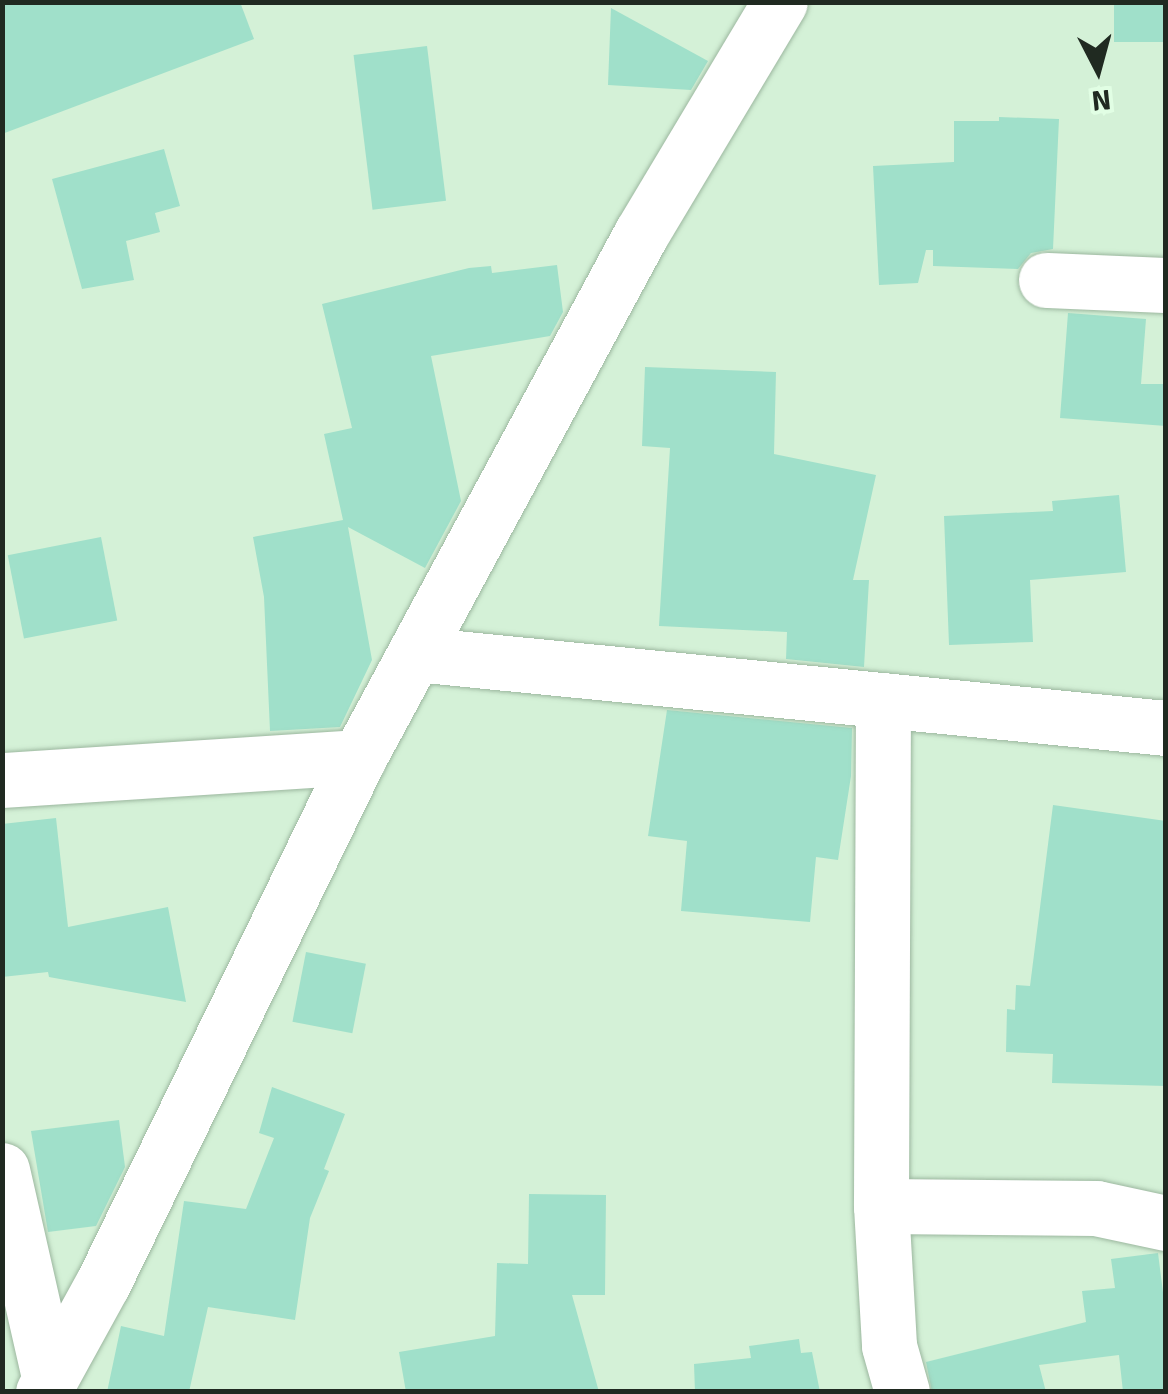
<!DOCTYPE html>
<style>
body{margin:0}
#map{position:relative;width:1168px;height:1394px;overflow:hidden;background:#d4f1d7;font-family:Signika,sans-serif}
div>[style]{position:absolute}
.building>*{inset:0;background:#a0e0ca;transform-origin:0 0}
.roads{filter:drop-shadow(0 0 2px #9cb79f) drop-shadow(0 0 2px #9cb79f)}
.minor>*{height:55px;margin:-27.5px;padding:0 27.5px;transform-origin:27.5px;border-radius:27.5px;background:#fff}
span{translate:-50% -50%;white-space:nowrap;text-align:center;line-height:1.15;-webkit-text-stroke:8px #e1fee4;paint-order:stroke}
.frame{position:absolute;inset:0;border:5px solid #202a21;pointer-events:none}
.north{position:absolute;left:1048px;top:20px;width:100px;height:100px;-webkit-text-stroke:8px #e1fee4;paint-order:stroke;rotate:174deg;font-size:28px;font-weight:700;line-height:40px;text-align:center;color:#202a21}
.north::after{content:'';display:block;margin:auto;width:35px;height:45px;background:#202a21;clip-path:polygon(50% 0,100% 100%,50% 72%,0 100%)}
</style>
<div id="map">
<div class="building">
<div style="clip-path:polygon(2px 2px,240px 2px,254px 39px,2px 134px)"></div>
<div style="left:1114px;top:2px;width:52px;height:40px"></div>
<div style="clip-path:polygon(611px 8px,708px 61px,691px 90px,608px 85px)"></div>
<div style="left:427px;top:46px;width:156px;height:74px;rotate:83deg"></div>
<div style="clip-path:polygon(999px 117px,1059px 119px,1053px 249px,1031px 253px,1018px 269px,933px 266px,933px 250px,926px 250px,918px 283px,879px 285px,873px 166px,954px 162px,954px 121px,999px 121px)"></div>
<div style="clip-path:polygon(164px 149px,180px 206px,155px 213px,160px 232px,126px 241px,134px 280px,82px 289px,52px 179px)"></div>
<div style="clip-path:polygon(557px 265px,563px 312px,550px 336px,431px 356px,461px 501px,425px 568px,348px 527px,372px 660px,340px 727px,270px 731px,264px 597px,253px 537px,343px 520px,324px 434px,352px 428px,322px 304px,469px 268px,491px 266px,492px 273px)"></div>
<div style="clip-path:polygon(1068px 313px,1146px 319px,1141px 384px,1166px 384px,1166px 426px,1060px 418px)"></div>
<div style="clip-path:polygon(645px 367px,776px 372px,774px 454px,876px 475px,853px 580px,869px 580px,864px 667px,786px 659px,787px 632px,659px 626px,670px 448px,642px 446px)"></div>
<div style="clip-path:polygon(1119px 495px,1126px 572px,1030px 580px,1033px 642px,949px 645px,944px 516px,1053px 511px,1052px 501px)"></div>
<div style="left:101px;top:537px;width:85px;height:95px;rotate:79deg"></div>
<div style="clip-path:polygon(667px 710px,852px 728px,851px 776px,838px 860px,816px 857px,810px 922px,681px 911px,687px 841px,648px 836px)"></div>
<div style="clip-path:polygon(1053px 805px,1166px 821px,1166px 1086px,1052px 1083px,1053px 1054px,1006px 1052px,1007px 1009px,1015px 1010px,1016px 985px,1030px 986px)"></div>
<div style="clip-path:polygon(56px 818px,68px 927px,168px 907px,186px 1002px,49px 977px,48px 972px,2px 977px,2px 824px)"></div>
<div style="left:306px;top:952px;width:61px;height:71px;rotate:11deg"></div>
<div style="clip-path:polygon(272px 1087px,345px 1114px,324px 1169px,329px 1171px,310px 1218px,295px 1320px,208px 1307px,189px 1392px,107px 1392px,121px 1326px,164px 1336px,184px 1201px,246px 1209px,274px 1138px,259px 1133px)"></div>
<div style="clip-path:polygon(119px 1120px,125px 1167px,96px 1226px,48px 1232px,31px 1131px)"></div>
<div style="clip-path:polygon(529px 1194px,606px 1195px,605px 1295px,572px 1295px,599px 1392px,406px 1392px,399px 1352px,495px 1336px,497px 1263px,528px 1264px)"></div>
<div style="clip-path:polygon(1158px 1253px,1166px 1316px,1166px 1392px,1123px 1392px,1119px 1355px,1039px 1365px,1046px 1392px,932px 1392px,926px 1362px,1086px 1322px,1082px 1291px,1115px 1288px,1111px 1259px)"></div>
<div style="clip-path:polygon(799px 1339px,801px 1353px,812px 1352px,820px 1392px,695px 1392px,694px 1364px,751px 1358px,749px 1346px)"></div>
</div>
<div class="roads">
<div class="minor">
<div style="left:1046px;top:280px;width:120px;rotate:2.4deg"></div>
<div style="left:415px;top:654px;width:755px;rotate:5.63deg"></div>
<div style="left:883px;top:700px;width:506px;rotate:90.23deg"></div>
<div style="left:881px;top:1206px;width:140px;rotate:86.7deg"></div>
<div style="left:889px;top:1346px;width:48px;rotate:74.2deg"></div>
<div style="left:2px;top:780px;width:358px;rotate:-3.7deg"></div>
<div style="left:2px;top:1170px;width:212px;rotate:77.2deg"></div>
<div style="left:881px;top:1206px;width:215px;rotate:0.5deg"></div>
<div style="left:1096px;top:1208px;width:72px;rotate:12.1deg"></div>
<div style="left:43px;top:1392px;width:124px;rotate:-61.2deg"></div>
<div style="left:103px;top:1283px;width:585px;rotate:-64.05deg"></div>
<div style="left:359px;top:757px;width:594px;rotate:-61.67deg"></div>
<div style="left:641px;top:234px;width:270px;rotate:-59.1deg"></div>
</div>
</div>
<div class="frame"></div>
<div class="north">N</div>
</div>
